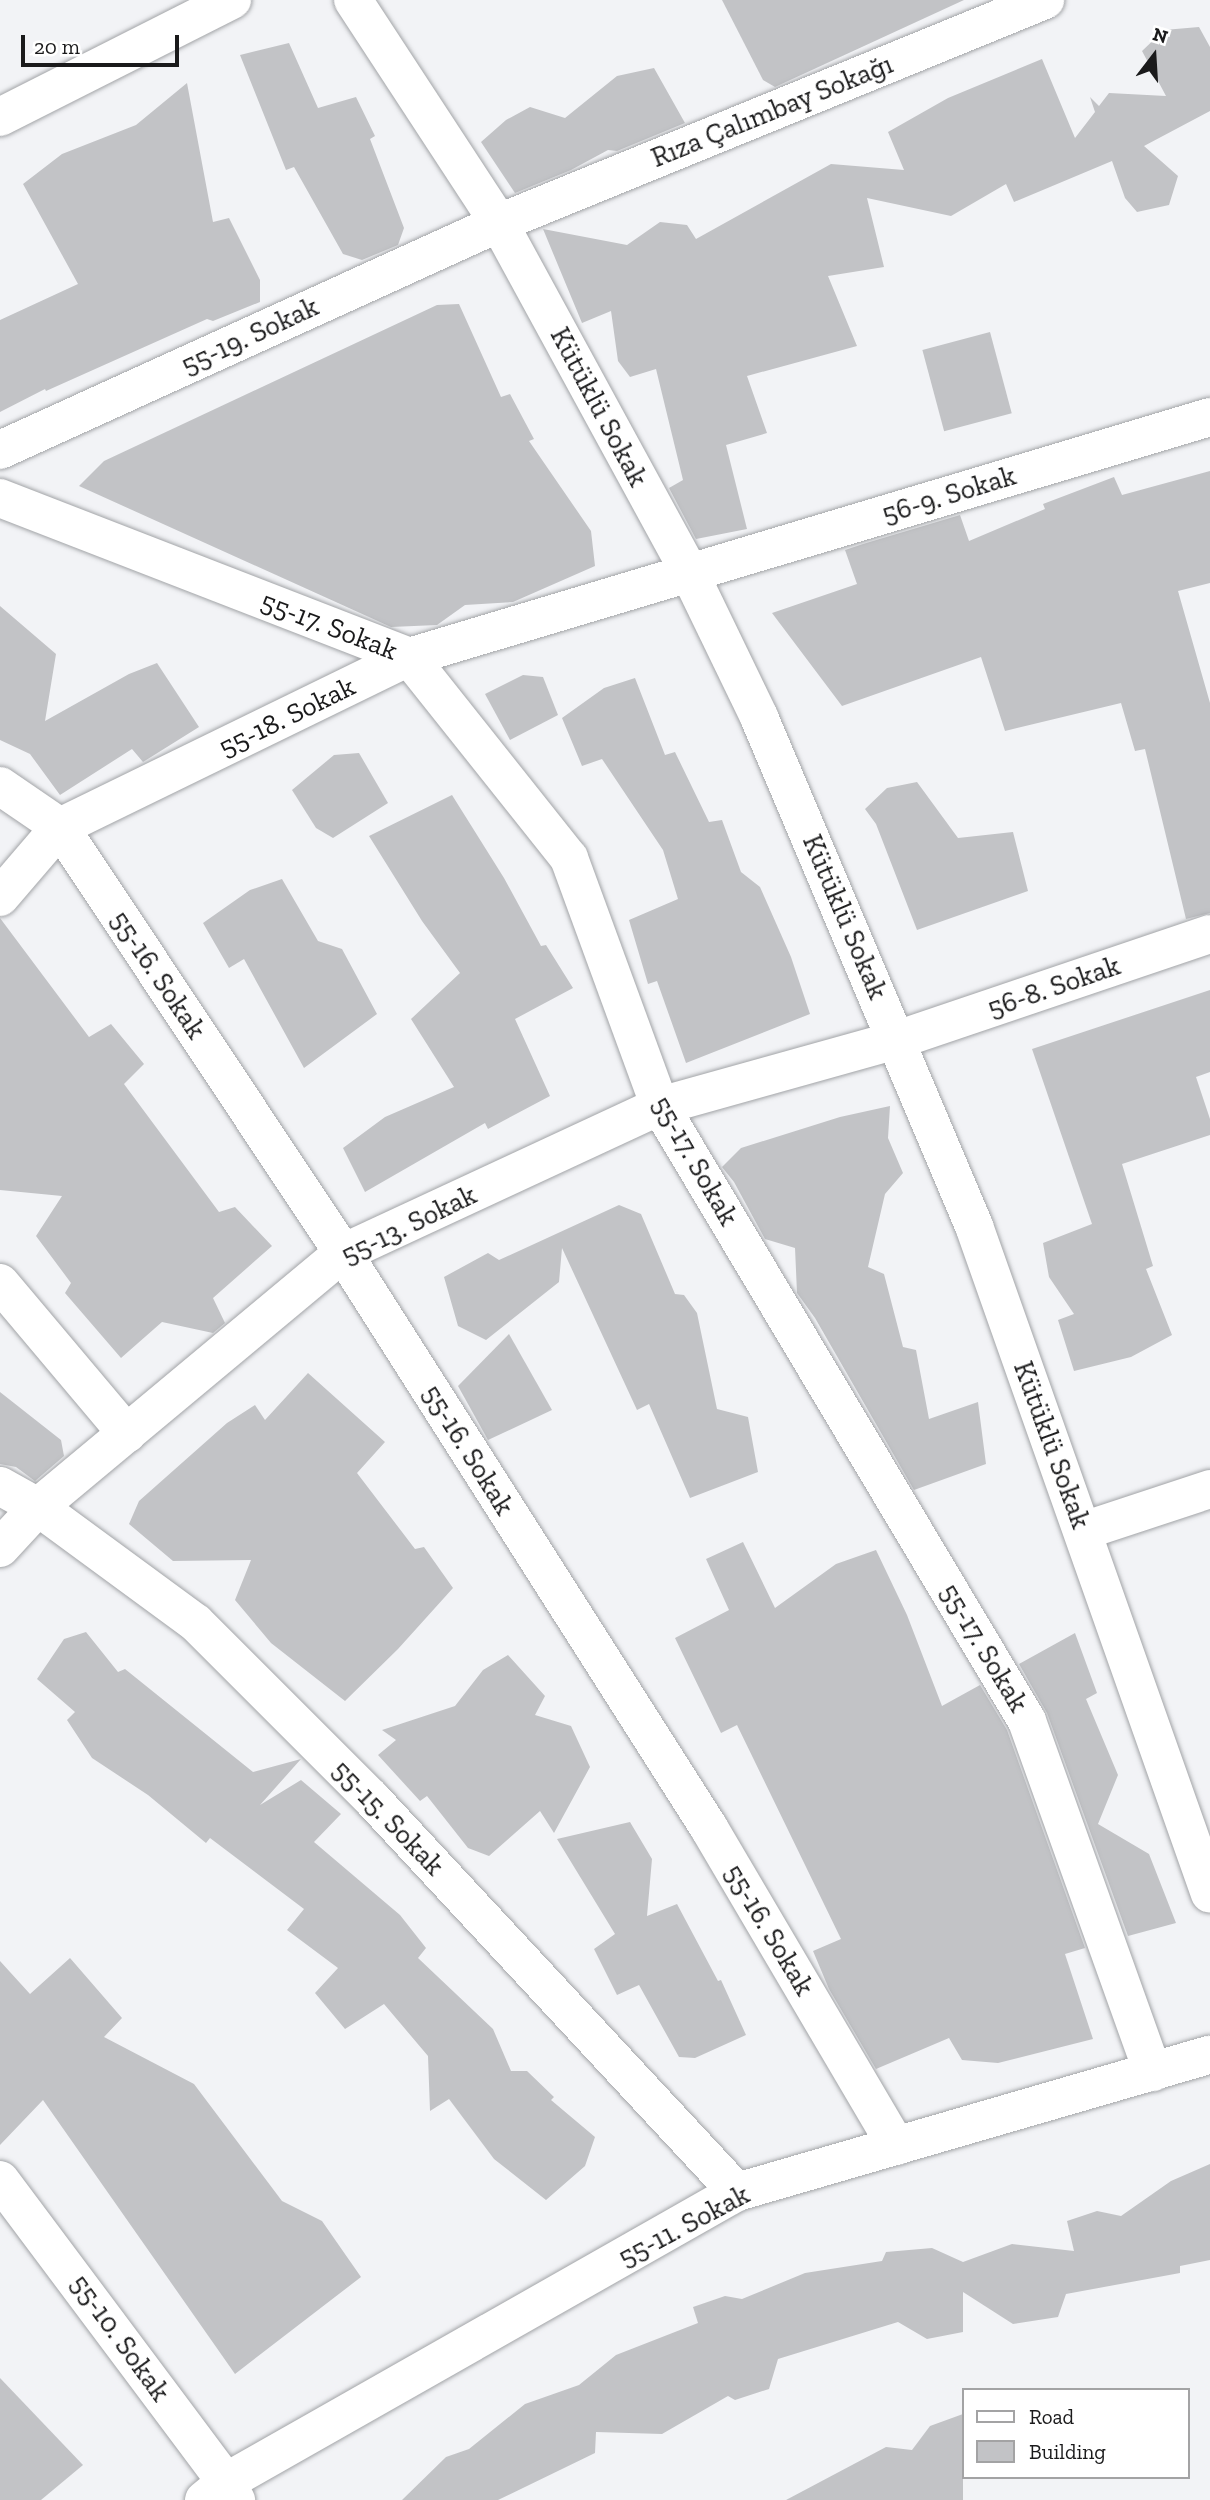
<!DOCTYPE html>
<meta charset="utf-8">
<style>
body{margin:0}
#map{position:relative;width:1210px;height:2500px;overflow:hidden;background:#f2f3f6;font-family:"Zilla Slab",serif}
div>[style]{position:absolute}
.building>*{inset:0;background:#c2c3c6;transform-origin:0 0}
.roads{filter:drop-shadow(0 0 2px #a2a4a7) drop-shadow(0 0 2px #a2a4a7)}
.minor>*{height:38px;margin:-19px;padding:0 19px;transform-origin:19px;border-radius:19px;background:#fff}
span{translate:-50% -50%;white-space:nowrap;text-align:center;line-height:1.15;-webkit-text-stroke:5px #fff;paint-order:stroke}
.street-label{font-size:28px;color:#1a1a1b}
.legend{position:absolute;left:962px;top:2388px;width:228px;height:91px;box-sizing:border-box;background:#fff;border:2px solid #a3a3a4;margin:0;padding:9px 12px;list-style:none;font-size:21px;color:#1a1a1b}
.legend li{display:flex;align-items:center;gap:14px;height:35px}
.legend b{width:35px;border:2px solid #a3a3a4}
.north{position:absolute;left:1119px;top:21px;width:70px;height:70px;-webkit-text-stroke:5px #fff;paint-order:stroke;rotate:17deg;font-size:19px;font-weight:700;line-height:28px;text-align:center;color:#1a1a1b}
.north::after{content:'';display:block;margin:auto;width:24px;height:32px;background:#1a1a1b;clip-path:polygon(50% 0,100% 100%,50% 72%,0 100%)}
.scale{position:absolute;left:21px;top:35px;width:158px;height:32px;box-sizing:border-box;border:4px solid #1a1a1b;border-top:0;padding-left:9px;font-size:21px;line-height:24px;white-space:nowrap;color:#1a1a1b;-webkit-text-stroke:5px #fff;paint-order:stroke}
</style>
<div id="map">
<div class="building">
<div style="clip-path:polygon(722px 0,964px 0,775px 87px,763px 80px)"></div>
<div style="clip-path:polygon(1199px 27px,1210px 47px,1210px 111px,1144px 146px,1178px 176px,1169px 205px,1137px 212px,1125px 198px,1112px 161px,1014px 202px,1006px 184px,951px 216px,867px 198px,884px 267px,828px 276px,857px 346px,747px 376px,767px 433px,726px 445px,747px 529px,696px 539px,669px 488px,683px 480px,656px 369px,630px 377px,618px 361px,611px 311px,582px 323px,543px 229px,627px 245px,660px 222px,687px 225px,696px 239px,831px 164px,904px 170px,888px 132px,948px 98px,1042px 59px,1075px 138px,1095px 112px,1090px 97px,1099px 106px,1109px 93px,1166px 96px,1142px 51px,1164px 30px)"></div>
<div style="clip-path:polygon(289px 43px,318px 108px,356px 97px,375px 136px,370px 139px,404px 228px,398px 245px,362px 260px,343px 254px,294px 167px,286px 170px,240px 55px)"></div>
<div style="clip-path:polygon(654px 68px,685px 123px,617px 151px,608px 150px,571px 170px,515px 193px,481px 142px,506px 120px,530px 107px,565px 118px,617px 76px)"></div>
<div style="clip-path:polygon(187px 83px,213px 222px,229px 218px,260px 280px,260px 302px,213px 321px,207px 319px,46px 391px,45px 389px,0 412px,0 320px,78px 284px,23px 184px,62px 154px,136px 125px)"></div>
<div style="clip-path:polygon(459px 304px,501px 397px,510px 394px,534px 439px,529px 441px,591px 531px,595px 566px,513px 602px,465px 605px,437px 625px,391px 627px,79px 486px,104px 461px,437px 305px)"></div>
<div style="left:990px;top:332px;width:84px;height:70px;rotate:75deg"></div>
<div style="clip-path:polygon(1210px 471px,1210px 583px,1178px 591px,1210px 703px,1210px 913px,1186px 919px,1145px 749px,1135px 751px,1121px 703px,1005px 731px,981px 657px,842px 706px,772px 613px,857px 584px,845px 550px,863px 544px,960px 515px,969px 541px,1045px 509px,1043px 504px,1114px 477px,1122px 495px)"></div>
<div style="clip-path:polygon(0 606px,56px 654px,45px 721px,129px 674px,157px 663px,199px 727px,143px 762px,132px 749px,60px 795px,30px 754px,0 740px)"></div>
<div style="clip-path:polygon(523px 675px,543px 677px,558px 715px,510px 740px,485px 694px)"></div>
<div style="clip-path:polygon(635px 678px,665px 755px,675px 752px,709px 822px,722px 820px,741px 872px,760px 887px,791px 957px,810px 1014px,686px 1063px,657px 981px,648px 984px,629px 920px,678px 899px,663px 850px,602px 759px,582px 766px,562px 718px,604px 688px)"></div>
<div style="clip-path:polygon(359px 753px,388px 803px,333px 838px,316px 828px,292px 790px,334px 755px)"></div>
<div style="clip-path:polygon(917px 782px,958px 838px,1013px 832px,1028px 891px,917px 930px,876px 824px,865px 809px,887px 788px)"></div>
<div style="clip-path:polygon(452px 795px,504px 878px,541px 946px,546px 945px,573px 988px,515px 1019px,550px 1096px,488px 1129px,485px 1123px,365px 1192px,343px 1148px,385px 1117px,454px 1087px,411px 1019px,460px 973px,422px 921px,369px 836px)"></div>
<div style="clip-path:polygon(282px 879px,318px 941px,342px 949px,377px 1014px,304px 1068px,244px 959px,229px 968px,203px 923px,250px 890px)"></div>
<div style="clip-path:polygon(0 918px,89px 1037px,111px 1024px,144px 1064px,124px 1084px,219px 1212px,235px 1207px,272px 1246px,213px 1298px,225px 1323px,213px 1333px,162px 1322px,121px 1358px,65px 1293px,71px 1283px,36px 1236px,62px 1196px,0 1190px)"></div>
<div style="clip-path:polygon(1210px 990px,1210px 1072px,1196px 1077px,1210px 1119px,1210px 1135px,1122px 1164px,1153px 1266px,1146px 1269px,1172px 1335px,1131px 1357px,1074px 1371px,1058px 1320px,1074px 1314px,1049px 1277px,1043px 1243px,1092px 1224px,1032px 1049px)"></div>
<div style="clip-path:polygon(890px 1106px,888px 1138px,903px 1173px,885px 1194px,868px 1267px,884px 1274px,903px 1347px,916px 1350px,929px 1419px,978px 1402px,986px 1464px,914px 1490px,815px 1318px,797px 1293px,795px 1248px,765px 1239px,734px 1182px,722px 1167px,741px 1148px,840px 1117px)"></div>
<div style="clip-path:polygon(619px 1205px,641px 1214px,675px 1294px,684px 1295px,697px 1313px,717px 1409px,748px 1417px,758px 1472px,690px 1498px,649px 1404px,637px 1410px,562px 1248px,559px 1282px,486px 1340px,458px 1326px,444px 1277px,488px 1253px,499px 1260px)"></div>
<div style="clip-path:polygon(509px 1334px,552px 1410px,488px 1440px,458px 1386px)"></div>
<div style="clip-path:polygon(308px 1373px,385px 1442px,357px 1473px,415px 1549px,424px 1547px,453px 1588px,398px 1649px,345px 1701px,271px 1643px,235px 1600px,251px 1560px,173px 1561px,129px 1524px,139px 1501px,227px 1423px,255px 1405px,265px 1420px)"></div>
<div style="clip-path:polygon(0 1392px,61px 1440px,64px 1456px,35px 1481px,16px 1467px,0 1464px)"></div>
<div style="clip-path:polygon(743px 1542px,775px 1608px,836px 1564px,876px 1550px,907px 1615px,942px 1706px,980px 1685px,1007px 1730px,1085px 1948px,1065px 1954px,1093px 2039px,998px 2063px,962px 2060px,949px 2038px,876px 2069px,829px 1989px,813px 1951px,841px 1939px,737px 1725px,721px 1733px,675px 1638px,729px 1610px,706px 1559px)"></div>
<div style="clip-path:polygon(86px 1632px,118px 1672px,125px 1669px,253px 1772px,301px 1759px,260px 1805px,301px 1780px,341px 1814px,314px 1842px,400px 1915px,426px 1948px,418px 1958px,493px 2029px,511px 2071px,527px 2071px,554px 2097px,551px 2100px,595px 2137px,585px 2166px,546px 2200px,494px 2159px,449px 2099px,430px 2111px,428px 2056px,384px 2004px,345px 2029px,315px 1993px,338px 1968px,287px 1930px,304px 1909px,210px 1838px,206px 1843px,148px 1795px,92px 1758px,67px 1720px,75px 1712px,37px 1679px,64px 1639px)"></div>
<div style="clip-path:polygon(1075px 1633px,1097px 1693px,1086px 1699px,1118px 1775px,1098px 1824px,1149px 1854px,1176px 1923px,1128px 1936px,1047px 1713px,1019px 1664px)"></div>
<div style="clip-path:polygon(508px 1655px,545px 1696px,535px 1715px,571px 1726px,590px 1767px,554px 1833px,540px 1811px,489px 1856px,468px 1848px,427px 1796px,420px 1801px,378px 1755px,396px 1740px,382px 1730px,455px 1706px,483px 1670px)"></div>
<div style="clip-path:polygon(630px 1822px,652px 1859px,647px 1916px,677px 1904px,718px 1981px,721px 1980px,746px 2035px,695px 2058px,679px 2057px,639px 1985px,617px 1995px,594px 1949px,615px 1934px,557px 1839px)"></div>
<div style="clip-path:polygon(70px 1958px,122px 2018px,104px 2037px,194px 2084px,282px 2201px,322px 2221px,361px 2277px,235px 2374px,43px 2100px,0 2145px,0 1961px,30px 1994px)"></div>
<div style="clip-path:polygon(1210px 2164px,1210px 2260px,1180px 2266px,1180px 2273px,1066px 2294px,1058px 2317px,1013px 2324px,963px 2292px,963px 2332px,927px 2339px,898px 2322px,778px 2359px,769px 2389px,735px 2400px,728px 2396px,662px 2434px,596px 2432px,595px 2453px,498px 2500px,402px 2500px,446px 2457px,469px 2449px,525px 2404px,579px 2385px,616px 2355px,698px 2323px,693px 2307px,725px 2296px,742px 2299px,805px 2273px,882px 2261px,886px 2252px,932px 2248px,963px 2262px,1012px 2244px,1074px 2251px,1067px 2221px,1097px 2211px,1121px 2216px,1171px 2181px)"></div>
<div style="clip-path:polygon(0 2378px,83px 2465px,41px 2500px,0 2500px)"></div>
<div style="clip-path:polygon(963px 2414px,963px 2500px,786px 2500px,886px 2447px,912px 2450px,930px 2426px)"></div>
</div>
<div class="roads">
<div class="minor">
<div style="left:353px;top:0;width:267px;rotate:56.8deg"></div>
<div style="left:499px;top:223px;width:397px;rotate:61.4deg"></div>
<div style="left:689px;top:572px;width:161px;rotate:64.2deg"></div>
<div style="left:759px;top:717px;width:553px;rotate:67.1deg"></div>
<div style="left:974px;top:1226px;width:708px;rotate:70.54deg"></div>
<div style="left:0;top:117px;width:260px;rotate:-26.8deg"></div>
<div style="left:0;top:450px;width:548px;rotate:-24.46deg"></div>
<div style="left:499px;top:223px;width:590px;rotate:-22.22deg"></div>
<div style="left:0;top:498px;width:439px;rotate:21.2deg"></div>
<div style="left:409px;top:657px;width:257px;rotate:51.5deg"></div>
<div style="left:569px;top:858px;width:264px;rotate:69.9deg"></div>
<div style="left:660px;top:1106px;width:716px;rotate:59.17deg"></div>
<div style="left:1027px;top:1721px;width:373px;rotate:70.3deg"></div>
<div style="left:0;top:786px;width:73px;rotate:34.3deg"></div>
<div style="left:60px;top:827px;width:511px;rotate:56.4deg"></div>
<div style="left:343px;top:1253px;width:682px;rotate:57.52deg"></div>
<div style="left:709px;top:1828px;width:369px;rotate:59.5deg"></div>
<div style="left:0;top:897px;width:92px;rotate:-49.4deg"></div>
<div style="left:60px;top:827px;width:388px;rotate:-26deg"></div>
<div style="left:409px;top:657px;width:836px;rotate:-16.68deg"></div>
<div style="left:0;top:1283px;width:197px;rotate:49.9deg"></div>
<div style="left:0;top:1486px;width:43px;rotate:28.9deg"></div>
<div style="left:38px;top:1507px;width:196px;rotate:36.3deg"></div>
<div style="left:196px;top:1623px;width:247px;rotate:45deg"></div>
<div style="left:371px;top:1798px;width:538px;rotate:47.11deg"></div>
<div style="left:1083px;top:1531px;width:134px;rotate:-18.3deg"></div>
<div style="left:0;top:1548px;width:56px;rotate:-47.2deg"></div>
<div style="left:38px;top:1507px;width:397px;rotate:-39.8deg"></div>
<div style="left:343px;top:1253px;width:349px;rotate:-24.9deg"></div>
<div style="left:660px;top:1106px;width:246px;rotate:-15.6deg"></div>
<div style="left:897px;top:1040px;width:330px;rotate:-18.7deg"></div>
<div style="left:0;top:2180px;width:377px;rotate:53.2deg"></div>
<div style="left:226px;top:2482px;width:21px;rotate:61deg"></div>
<div style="left:204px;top:2500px;width:28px;rotate:-39deg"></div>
<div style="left:226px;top:2482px;width:588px;rotate:-29.58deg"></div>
<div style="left:737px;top:2192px;width:492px;rotate:-16.2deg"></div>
</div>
</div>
<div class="street-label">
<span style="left:772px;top:111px;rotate:-22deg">Rıza Çalımbay Sokağı</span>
<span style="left:250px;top:336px;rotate:-25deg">55-19. Sokak</span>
<span style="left:599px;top:407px;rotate:62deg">Kütüklü Sokak</span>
<span style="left:949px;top:495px;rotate:-17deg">56-9. Sokak</span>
<span style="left:329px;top:626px;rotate:21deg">55-17. Sokak</span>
<span style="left:287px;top:717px;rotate:-26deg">55-18. Sokak</span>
<span style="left:845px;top:917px;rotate:67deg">Kütüklü Sokak</span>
<span style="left:158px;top:975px;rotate:56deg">55-16. Sokak</span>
<span style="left:1054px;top:987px;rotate:-19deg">56-8. Sokak</span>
<span style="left:695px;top:1161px;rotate:60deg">55-17. Sokak</span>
<span style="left:409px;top:1225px;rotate:-26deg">55-13. Sokak</span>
<span style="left:1052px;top:1445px;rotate:70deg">Kütüklü Sokak</span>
<span style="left:468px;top:1450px;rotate:58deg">55-16. Sokak</span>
<span style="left:984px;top:1648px;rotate:59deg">55-17. Sokak</span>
<span style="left:388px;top:1818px;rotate:46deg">55-15. Sokak</span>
<span style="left:769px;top:1930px;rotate:59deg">55-16. Sokak</span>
<span style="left:684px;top:2226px;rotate:-28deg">55-11. Sokak</span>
<span style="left:120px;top:2338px;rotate:54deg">55-10. Sokak</span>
</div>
<ul class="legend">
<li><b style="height:9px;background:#fff"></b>Road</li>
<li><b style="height:19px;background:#c2c3c6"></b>Building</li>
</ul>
<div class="north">N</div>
<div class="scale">20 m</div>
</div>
